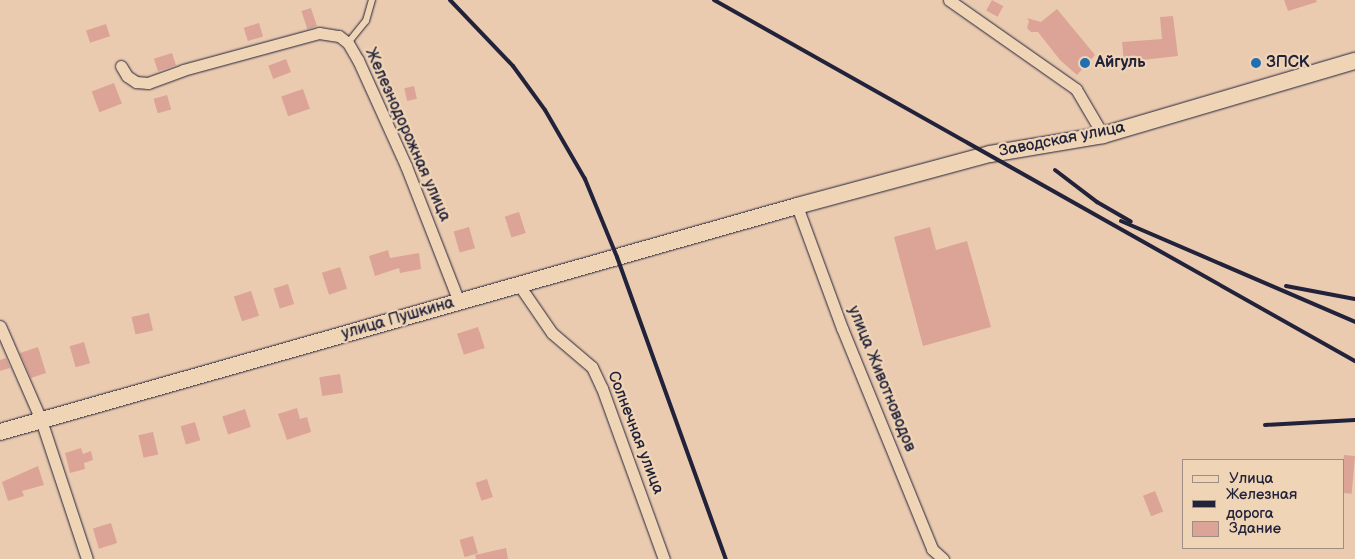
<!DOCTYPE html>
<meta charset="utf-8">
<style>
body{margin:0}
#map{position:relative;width:1355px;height:559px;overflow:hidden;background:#ebcbb0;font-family:"Balsamiq Sans",sans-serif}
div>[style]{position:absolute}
.building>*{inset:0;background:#dca397;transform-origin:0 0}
.roads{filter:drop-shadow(0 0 1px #22223b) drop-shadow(0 0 1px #22223b)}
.service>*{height:5.5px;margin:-2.75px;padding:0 2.75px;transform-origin:2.75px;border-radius:2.75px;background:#efd5b6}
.minor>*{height:11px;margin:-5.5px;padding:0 5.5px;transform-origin:5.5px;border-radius:5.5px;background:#efd5b6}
.secondary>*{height:16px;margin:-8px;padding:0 8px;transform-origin:8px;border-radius:8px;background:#efd5b6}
.rail>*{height:4px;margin:-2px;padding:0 2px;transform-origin:2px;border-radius:2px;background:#22223b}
.dots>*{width:14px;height:14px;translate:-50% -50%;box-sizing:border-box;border:2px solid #efd5b6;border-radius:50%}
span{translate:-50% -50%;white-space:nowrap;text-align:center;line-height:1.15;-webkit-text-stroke:4.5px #efd5b6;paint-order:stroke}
.poi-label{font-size:16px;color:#22223b;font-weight:700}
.left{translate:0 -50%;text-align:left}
.street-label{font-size:16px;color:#22223b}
.legend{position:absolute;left:1182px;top:459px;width:162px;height:90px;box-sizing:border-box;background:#efd5b6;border:1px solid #9d8d85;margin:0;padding:6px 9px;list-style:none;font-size:15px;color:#22223b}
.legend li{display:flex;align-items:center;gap:10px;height:25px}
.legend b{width:25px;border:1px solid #9d8d85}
</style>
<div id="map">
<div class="building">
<div style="left:992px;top:0;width:13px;height:12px;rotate:29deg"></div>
<div style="clip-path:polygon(1284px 0,1316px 0,1317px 2px,1288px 11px)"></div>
<div style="left:311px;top:8px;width:19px;height:10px;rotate:72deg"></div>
<div style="clip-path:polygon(1057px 9px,1095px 55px,1077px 75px,1060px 60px,1038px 32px,1031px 32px,1027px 28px,1029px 21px,1027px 18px,1041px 22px)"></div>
<div style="clip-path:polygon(1173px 16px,1178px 56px,1124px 62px,1122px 42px,1162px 39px,1160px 17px)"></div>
<div style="left:259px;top:23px;width:14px;height:16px;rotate:73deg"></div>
<div style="left:106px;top:24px;width:13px;height:21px;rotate:72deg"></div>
<div style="left:172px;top:53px;width:13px;height:19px;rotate:72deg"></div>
<div style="left:286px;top:59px;width:14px;height:19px;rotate:69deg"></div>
<div style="left:114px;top:83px;width:22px;height:24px;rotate:69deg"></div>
<div style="left:414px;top:86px;width:13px;height:10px;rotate:77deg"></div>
<div style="left:303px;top:89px;width:21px;height:23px;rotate:71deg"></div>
<div style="left:167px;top:95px;width:15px;height:14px;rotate:74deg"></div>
<div style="left:519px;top:212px;width:22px;height:15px;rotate:72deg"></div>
<div style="left:469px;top:227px;width:22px;height:16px;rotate:74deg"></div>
<div style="clip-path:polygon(930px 227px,936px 250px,967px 241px,991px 327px,923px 346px,894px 237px)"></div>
<div style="clip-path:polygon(388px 250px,390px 258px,419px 253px,421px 269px,400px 273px,399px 268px,375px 276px,369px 256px)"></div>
<div style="left:340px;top:267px;width:23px;height:19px;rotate:72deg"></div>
<div style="left:288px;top:284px;width:21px;height:15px;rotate:73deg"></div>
<div style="left:251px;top:291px;width:26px;height:18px;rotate:72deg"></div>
<div style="left:149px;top:313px;width:18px;height:18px;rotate:77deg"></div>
<div style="left:478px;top:327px;width:22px;height:22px;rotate:72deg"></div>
<div style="left:84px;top:342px;width:22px;height:15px;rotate:74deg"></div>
<div style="clip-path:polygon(38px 347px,46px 373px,31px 378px,20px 353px)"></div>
<div style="clip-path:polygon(6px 358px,10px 368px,0 371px,0 360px)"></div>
<div style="left:340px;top:374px;width:19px;height:21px;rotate:81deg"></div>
<div style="clip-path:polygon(297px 408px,300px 419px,307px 417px,311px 432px,287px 440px,278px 414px)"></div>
<div style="left:245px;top:409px;width:19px;height:24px;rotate:72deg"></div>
<div style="left:195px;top:422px;width:19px;height:15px;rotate:74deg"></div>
<div style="left:153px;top:432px;width:23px;height:15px;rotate:77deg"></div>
<div style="clip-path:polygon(81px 448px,83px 454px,91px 451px,93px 460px,84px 463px,85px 469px,70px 473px,65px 453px)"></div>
<div style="left:1344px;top:455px;width:11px;height:38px;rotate:5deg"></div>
<div style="clip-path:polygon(38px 466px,44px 485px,22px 491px,24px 496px,8px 501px,2px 482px)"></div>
<div style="left:487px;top:479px;width:19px;height:12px;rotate:72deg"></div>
<div style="left:1155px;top:491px;width:22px;height:13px;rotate:68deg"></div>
<div style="left:111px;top:523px;width:21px;height:19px;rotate:73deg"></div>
<div style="left:473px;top:536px;width:18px;height:14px;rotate:74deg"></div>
<div style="clip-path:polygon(506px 548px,508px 559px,476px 559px,475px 555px)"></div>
</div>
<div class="roads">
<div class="service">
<div style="left:348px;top:43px;width:28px;rotate:-51deg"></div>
<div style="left:366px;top:21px;width:22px;rotate:-74deg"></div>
</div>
<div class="minor">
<div style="left:949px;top:0;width:155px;rotate:35deg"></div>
<div style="left:1076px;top:89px;width:53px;rotate:59.6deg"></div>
<div style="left:121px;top:66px;width:12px;rotate:59deg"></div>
<div style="left:127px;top:76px;width:11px;rotate:34deg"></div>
<div style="left:136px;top:82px;width:12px;rotate:5deg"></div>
<div style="left:148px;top:83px;width:37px;rotate:-20deg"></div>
<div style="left:183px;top:70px;width:141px;rotate:-15.2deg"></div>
<div style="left:319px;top:33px;width:20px;rotate:9deg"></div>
<div style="left:339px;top:36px;width:11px;rotate:38deg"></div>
<div style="left:348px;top:43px;width:20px;rotate:60deg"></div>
<div style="left:358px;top:60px;width:116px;rotate:65.6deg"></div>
<div style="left:406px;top:166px;width:146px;rotate:68.7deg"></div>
<div style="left:797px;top:206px;width:130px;rotate:69.8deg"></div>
<div style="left:842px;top:328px;width:239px;rotate:67.8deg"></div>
<div style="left:932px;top:549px;width:15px;rotate:42deg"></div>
<div style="left:519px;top:285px;width:58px;rotate:55.5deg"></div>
<div style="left:552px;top:333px;width:52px;rotate:40.4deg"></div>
<div style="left:592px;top:367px;width:23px;rotate:65deg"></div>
<div style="left:602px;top:388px;width:182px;rotate:70.1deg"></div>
<div style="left:0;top:326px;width:103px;rotate:66.4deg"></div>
<div style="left:41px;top:420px;width:146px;rotate:71.7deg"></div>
</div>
<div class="secondary">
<div style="left:0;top:432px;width:828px;rotate:-15.83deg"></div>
<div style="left:797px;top:206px;width:200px;rotate:-15.1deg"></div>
<div style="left:990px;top:154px;width:115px;rotate:-9.5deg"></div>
<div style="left:1103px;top:135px;width:263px;rotate:-16.4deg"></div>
</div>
</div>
<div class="rail">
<div style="left:450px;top:0;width:91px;rotate:46.3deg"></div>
<div style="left:513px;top:66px;width:54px;rotate:54deg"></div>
<div style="left:545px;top:110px;width:80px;rotate:59.9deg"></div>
<div style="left:585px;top:179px;width:84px;rotate:67.7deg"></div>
<div style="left:617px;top:257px;width:321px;rotate:70.2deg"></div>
<div style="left:714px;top:0;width:736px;rotate:29.39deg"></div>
<div style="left:1055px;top:170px;width:53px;rotate:37.3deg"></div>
<div style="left:1097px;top:202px;width:39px;rotate:30deg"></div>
<div style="left:1121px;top:221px;width:255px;rotate:23.3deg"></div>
<div style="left:1286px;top:286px;width:70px;rotate:10.7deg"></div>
<div style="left:1265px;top:425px;width:90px;rotate:-3.2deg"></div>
</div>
<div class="dots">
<div style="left:1085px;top:63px;background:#1f6fb2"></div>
<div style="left:1256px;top:63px;background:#1f6fb2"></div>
</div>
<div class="poi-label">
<span class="left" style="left:1095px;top:63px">Айгуль</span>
<span class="left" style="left:1266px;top:63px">ЗПСК</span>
</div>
<div class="street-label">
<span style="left:407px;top:135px;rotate:66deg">Железнодорожная улица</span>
<span style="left:1062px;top:140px;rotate:-11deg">Заводская улица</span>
<span style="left:398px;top:319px;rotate:-16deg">улица Пушкина</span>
<span style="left:881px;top:379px;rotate:68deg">улица Животноводов</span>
<span style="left:635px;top:433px;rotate:69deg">Солнечная улица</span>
</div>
<ul class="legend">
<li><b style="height:6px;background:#efd5b6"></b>Улица</li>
<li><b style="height:6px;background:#22223b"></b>Железная дорога</li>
<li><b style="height:14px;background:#dca397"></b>Здание</li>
</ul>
</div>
